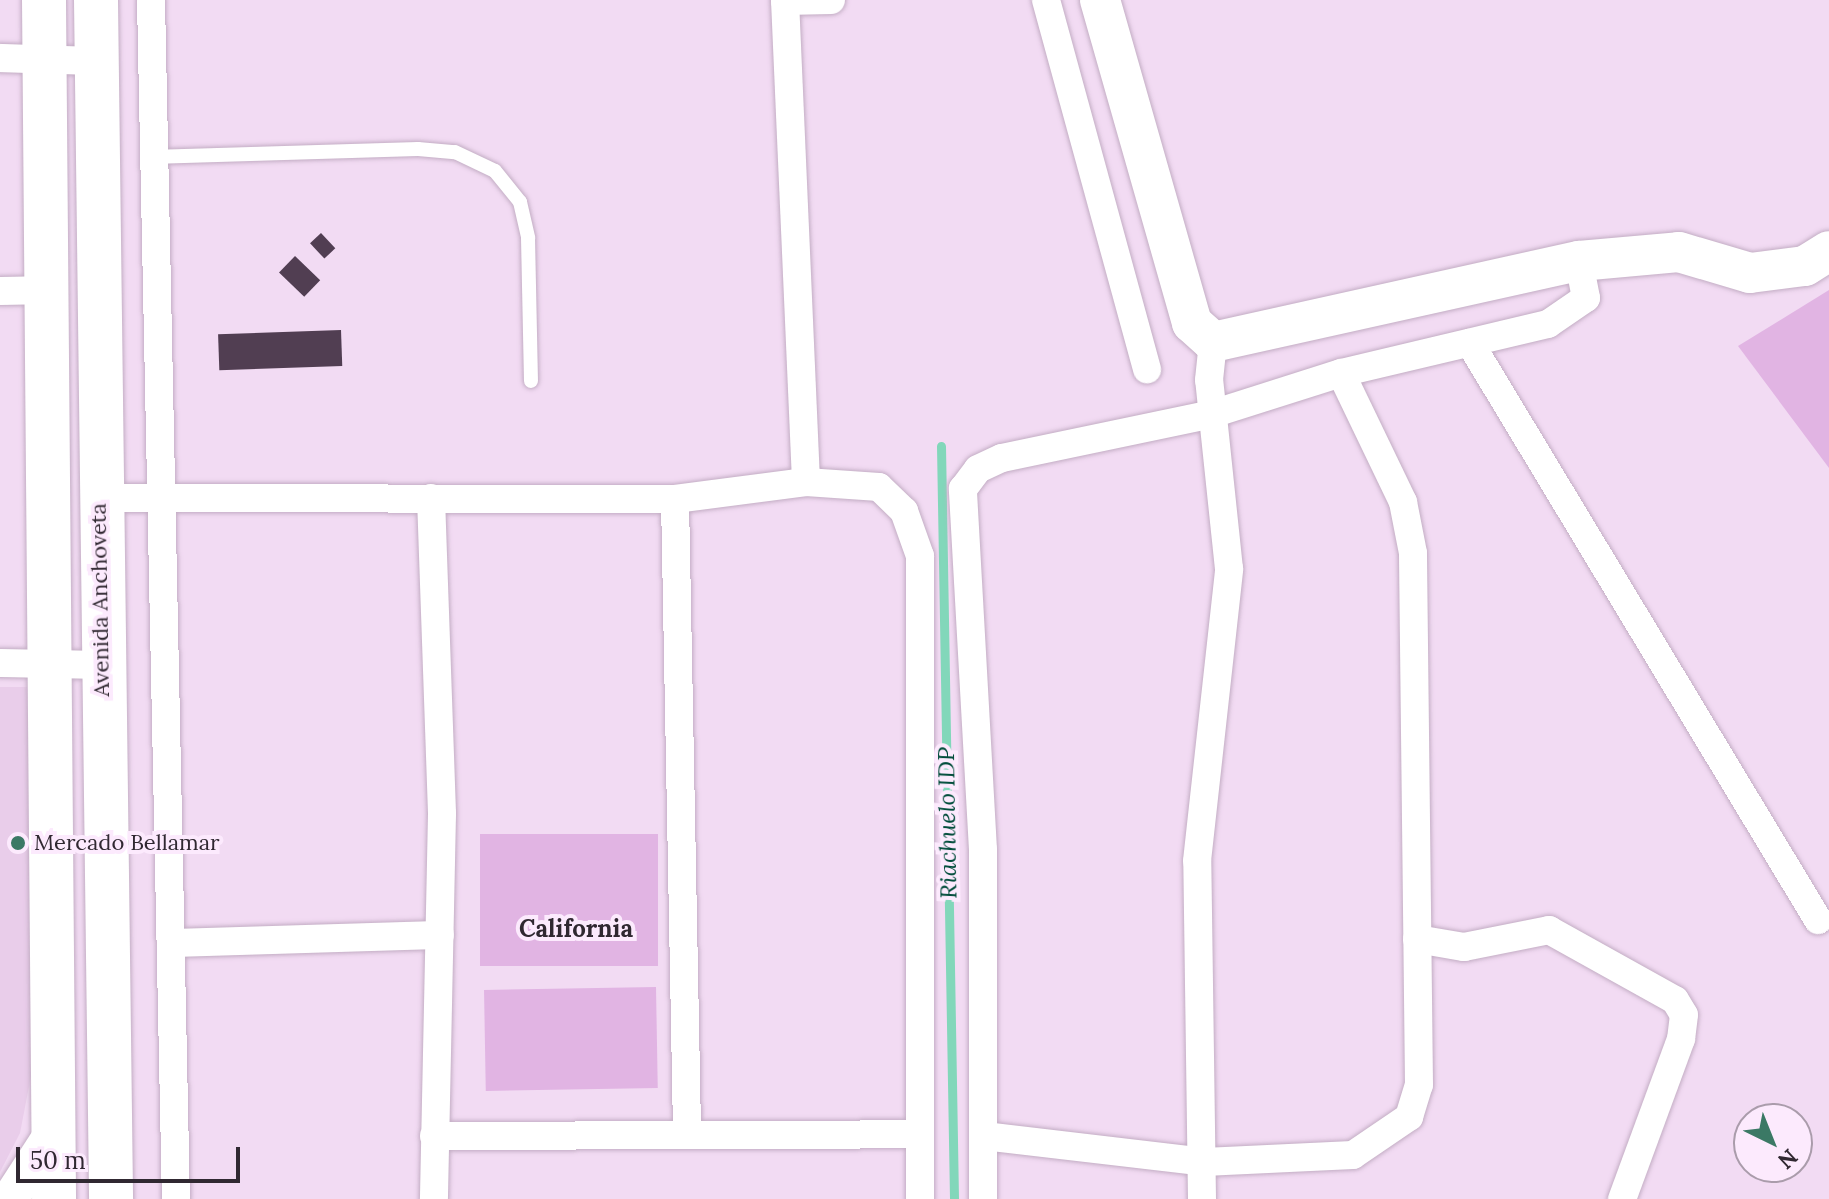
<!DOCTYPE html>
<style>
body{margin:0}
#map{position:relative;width:1829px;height:1199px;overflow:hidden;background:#f2dbf3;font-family:Lora,serif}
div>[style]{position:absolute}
.built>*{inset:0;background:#e9cdea}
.green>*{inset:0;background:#e1b4e3;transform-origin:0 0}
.stream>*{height:9px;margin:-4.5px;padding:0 4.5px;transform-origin:4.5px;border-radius:4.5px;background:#82d7ba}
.building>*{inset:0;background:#513e52;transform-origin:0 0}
.roads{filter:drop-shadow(0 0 2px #c3adc4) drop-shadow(0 0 2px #c3adc4)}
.service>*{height:14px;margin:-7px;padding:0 7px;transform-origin:7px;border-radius:7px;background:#fff}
.minor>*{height:28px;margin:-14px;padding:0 14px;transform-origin:14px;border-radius:14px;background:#fff}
.tertiary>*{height:36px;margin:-18px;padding:0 18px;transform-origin:18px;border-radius:18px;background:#fff}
.secondary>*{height:40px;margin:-20px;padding:0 20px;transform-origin:20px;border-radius:20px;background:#fff}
.primary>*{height:44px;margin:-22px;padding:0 22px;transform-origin:22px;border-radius:22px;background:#fff}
.dots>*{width:22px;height:22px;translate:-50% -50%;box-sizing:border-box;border:4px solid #fceafd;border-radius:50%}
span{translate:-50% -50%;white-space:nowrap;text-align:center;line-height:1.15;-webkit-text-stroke:8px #fceafd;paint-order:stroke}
.street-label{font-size:22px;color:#302831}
.poi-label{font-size:22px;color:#302831}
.left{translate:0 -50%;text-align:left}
.water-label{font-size:24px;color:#004c3a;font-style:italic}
.neighbourhood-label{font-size:24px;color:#302831;font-weight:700}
.north{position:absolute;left:1733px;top:1103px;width:80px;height:80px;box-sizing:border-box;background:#fceafd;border:2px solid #aa9cab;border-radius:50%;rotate:137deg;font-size:22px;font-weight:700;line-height:32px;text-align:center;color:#302831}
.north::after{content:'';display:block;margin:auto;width:28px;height:36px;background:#3b7965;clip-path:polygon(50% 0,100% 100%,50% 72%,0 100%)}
.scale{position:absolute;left:16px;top:1147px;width:224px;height:36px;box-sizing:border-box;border:4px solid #302831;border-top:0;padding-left:10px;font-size:24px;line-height:28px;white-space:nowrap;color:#302831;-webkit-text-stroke:6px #fceafd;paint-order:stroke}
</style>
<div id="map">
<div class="built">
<div style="clip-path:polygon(0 687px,30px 687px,31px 1076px,20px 1133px,0 1172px)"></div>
</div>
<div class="green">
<div style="clip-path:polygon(1829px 290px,1829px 468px,1738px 346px)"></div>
<div style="left:480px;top:834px;width:178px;height:132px"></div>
<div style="left:656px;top:987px;width:101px;height:172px;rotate:89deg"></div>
</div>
<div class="stream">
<div style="left:941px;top:446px;width:753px;rotate:89.01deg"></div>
</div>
<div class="building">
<div style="left:321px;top:233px;width:21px;height:15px;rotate:47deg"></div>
<div style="left:295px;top:256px;width:35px;height:23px;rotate:44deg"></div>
<div style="left:341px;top:330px;width:36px;height:123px;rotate:88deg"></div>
</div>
<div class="roads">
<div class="service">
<div style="left:151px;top:157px;width:267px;rotate:-1.7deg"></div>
<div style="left:418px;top:149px;width:37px;rotate:5deg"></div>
<div style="left:455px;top:152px;width:44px;rotate:25.4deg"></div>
<div style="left:495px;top:171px;width:40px;rotate:51deg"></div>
<div style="left:520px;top:202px;width:37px;rotate:77deg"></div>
<div style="left:528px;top:238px;width:143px;rotate:88.8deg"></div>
</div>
<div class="minor">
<div style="left:151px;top:0;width:1199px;rotate:88.81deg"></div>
<div style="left:785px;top:0;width:482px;rotate:87.5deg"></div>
<div style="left:1046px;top:0;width:383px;rotate:74.7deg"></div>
<div style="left:785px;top:1px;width:46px;rotate:-1.2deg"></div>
<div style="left:0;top:58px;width:96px;rotate:1.8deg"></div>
<div style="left:0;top:291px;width:50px;rotate:-1.1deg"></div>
<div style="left:1470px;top:343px;width:674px;rotate:58.9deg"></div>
<div style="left:97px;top:498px;width:578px;rotate:0.1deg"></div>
<div style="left:675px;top:499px;width:132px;rotate:-7.4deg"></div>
<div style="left:806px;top:482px;width:73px;rotate:3.9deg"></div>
<div style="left:879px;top:487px;width:35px;rotate:44deg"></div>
<div style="left:904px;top:511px;width:48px;rotate:70.4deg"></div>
<div style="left:920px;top:556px;width:643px;rotate:90deg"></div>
<div style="left:431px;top:498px;width:316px;rotate:88deg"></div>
<div style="left:442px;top:814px;width:385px;rotate:91.2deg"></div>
<div style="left:675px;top:499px;width:633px;rotate:88.91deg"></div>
<div style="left:0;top:663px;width:101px;rotate:1.1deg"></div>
<div style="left:1417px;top:939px;width:48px;rotate:9.7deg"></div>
<div style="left:1464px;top:947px;width:87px;rotate:-11.3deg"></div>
<div style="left:1549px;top:930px;width:144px;rotate:29.1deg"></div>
<div style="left:1675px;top:1000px;width:17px;rotate:59deg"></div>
<div style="left:1684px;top:1015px;width:24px;rotate:97deg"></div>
<div style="left:1681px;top:1039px;width:171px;rotate:110.2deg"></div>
<div style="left:171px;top:943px;width:269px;rotate:-1.7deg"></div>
<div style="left:434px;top:1136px;width:485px;rotate:-0.2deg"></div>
<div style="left:984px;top:1136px;width:222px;rotate:6.7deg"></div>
<div style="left:1204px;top:1162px;width:149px;rotate:-2.7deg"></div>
<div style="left:1353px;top:1155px;width:68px;rotate:-34.2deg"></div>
<div style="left:1409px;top:1117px;width:34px;rotate:-73deg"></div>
<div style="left:1419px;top:1085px;width:532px;rotate:-90.65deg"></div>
<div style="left:1413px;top:553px;width:52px;rotate:-101.1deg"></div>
<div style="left:1403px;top:502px;width:143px;rotate:-115.7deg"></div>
<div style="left:983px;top:1199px;width:349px;rotate:-90deg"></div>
<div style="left:983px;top:850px;width:362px;rotate:-93.2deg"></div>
<div style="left:963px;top:489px;width:25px;rotate:-53deg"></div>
<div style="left:978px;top:469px;width:26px;rotate:-25deg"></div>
<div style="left:1002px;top:458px;width:215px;rotate:-11.8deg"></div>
<div style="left:1212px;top:414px;width:135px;rotate:-17.6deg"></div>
<div style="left:1341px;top:373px;width:213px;rotate:-13.3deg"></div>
<div style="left:1548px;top:324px;width:46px;rotate:-34.4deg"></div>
<div style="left:1586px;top:298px;width:38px;rotate:-101deg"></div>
<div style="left:1202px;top:1199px;width:338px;rotate:-90.8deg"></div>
<div style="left:1197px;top:861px;width:294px;rotate:-83.7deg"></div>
<div style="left:1229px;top:569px;width:190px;rotate:-96deg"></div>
<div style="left:1209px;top:380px;width:38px;rotate:-84deg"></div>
</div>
<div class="tertiary">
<div style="left:10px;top:1199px;width:77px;rotate:-57.1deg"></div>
</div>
<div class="secondary">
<div style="left:1100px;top:0;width:336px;rotate:74.1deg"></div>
<div style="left:1192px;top:323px;width:28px;rotate:42deg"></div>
<div style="left:1213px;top:342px;width:375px;rotate:-12.5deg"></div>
<div style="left:1579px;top:261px;width:100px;rotate:-5.1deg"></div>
<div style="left:1679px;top:252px;width:74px;rotate:16.5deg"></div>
<div style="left:1750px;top:273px;width:55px;rotate:-7.3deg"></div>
<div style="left:1805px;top:266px;width:28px;rotate:-32deg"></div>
</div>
<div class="primary">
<div style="left:44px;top:0;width:1199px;rotate:89.52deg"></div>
<div style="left:96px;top:0;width:1199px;rotate:89.28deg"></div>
</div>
</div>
<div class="dots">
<div style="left:18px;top:843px;background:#3b7965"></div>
</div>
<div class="street-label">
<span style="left:100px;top:600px;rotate:-91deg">Avenida Anchoveta</span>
</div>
<div class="poi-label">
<span class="left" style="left:34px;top:843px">Mercado Bellamar</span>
</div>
<div class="water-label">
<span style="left:947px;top:823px;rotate:-91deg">Riachuelo IDP</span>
</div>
<div class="neighbourhood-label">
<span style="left:576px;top:929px">California</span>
</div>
<div class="north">N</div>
<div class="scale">50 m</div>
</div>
